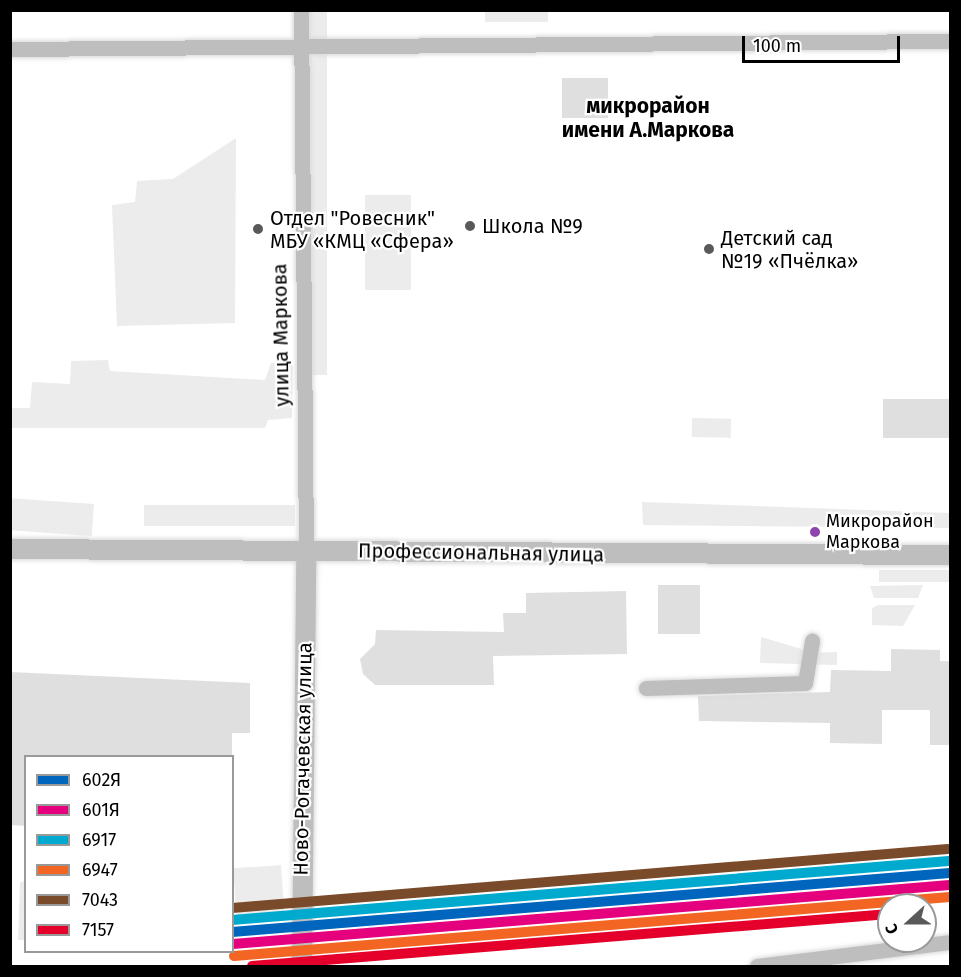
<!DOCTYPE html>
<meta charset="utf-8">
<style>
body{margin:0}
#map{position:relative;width:961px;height:977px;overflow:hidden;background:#fff;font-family:"Fira Sans",sans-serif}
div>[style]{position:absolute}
.green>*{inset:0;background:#ececec;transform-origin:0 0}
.building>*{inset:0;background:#dfdfdf;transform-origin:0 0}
.roads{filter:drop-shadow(0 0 2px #dbdbdb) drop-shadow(0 0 2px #dbdbdb)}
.minor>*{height:15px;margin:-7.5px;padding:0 7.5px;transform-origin:7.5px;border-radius:7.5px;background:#bebebe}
.major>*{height:20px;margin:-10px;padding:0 10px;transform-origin:10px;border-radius:10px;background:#bebebe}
.rail-1>*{height:10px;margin:-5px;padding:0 5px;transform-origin:5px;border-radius:5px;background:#0065bd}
.rail-2>*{height:10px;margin:-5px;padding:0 5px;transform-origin:5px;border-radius:5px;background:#e5007d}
.rail-3>*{height:10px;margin:-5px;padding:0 5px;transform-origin:5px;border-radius:5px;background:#00a9ce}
.rail-4>*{height:10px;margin:-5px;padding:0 5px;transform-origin:5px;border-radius:5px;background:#f26522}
.rail-5>*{height:10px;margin:-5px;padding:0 5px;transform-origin:5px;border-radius:5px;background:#7a4b2a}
.rail-6>*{height:10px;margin:-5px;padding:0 5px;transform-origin:5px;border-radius:5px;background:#e4002b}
.dots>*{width:16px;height:16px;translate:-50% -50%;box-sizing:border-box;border:3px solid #fff;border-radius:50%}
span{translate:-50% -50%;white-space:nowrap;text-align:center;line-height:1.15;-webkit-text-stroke:4.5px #fff;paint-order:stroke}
.bus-label{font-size:18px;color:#000}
.left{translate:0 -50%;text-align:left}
.poi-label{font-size:20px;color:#000}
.street-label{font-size:20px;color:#000}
.neighbourhood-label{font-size:21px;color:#000;font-weight:700}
.frame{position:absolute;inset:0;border:12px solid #000;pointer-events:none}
.legend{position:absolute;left:24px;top:755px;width:210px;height:198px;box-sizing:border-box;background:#fff;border:2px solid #999;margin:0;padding:8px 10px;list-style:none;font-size:18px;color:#000}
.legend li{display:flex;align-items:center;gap:12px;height:30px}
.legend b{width:30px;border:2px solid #999}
.north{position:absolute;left:877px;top:893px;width:60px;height:60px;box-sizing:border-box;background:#fff;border:2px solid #999;border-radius:50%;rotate:249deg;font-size:16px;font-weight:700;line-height:24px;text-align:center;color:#000}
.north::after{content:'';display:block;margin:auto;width:21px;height:27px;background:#595959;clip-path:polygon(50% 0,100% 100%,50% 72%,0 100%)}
.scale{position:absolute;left:742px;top:36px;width:158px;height:27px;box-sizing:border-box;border:3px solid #000;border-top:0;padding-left:8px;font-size:18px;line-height:21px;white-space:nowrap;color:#000;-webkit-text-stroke:4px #fff;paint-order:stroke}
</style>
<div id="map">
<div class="green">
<div style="left:305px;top:11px;width:22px;height:364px"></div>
<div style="left:485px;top:11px;width:63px;height:11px"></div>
<div style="clip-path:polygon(236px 138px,235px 323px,117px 326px,112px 205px,135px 202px,137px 181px,173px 179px)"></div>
<div style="left:365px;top:195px;width:46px;height:95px"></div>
<div style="clip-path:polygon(108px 360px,110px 371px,265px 380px,271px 363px,293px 361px,292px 418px,268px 420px,265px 428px,11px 428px,11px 408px,30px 408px,32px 382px,70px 384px,71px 361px)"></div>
<div style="left:692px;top:418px;width:39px;height:19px;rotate:1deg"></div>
<div style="clip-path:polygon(642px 502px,950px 513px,950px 528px,643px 525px)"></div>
<div style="left:94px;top:504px;width:32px;height:83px;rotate:94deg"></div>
<div style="left:144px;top:505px;width:151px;height:21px"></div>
<div style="left:879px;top:570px;width:71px;height:12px"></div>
<div style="clip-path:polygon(923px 585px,918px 598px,874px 598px,870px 586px)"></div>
<div style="clip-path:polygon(878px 605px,915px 605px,903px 626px,872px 625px,872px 608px)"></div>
<div style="clip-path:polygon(761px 637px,815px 653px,837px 652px,837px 665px,760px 663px)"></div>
<div style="left:281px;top:865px;width:55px;height:48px;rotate:86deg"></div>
<div style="clip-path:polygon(25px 881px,25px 940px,18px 940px,20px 882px)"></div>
</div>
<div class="building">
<div style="left:562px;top:78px;width:46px;height:40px"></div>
<div style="left:883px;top:399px;width:66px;height:39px"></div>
<div style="left:658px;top:585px;width:42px;height:49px"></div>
<div style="clip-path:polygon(626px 591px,627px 654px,493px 656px,494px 685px,375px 685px,363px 674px,360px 659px,375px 644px,376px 630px,504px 632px,503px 613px,526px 613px,526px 593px)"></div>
<div style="clip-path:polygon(891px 649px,940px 650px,940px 661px,951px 661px,951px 745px,930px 745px,930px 710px,882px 710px,882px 744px,830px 743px,830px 723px,699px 721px,698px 696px,830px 692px,831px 670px,891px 671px)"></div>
<div style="clip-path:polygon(10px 672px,250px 683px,250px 733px,232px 733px,232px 756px,26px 756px,26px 826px,10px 825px)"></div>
</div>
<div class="roads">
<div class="minor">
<div style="left:301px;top:10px;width:541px;rotate:89.47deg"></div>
<div style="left:10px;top:49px;width:940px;rotate:-0.49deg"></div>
<div style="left:646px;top:688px;width:159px;rotate:-1.8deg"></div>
<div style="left:805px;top:683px;width:43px;rotate:-80.5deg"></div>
<div style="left:757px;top:966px;width:194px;rotate:-7.1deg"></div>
</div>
<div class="major">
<div style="left:10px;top:549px;width:940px;rotate:0.37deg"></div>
<div style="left:302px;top:966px;width:415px;rotate:-89.4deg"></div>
</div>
</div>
<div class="rail-1">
<div style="left:232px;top:932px;width:720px;rotate:-4.7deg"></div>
</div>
<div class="rail-2">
<div style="left:233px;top:944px;width:719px;rotate:-4.7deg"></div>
</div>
<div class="rail-3">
<div style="left:232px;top:920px;width:719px;rotate:-4.7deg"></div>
</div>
<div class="rail-4">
<div style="left:234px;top:956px;width:718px;rotate:-4.71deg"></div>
</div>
<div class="rail-5">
<div style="left:232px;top:908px;width:718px;rotate:-4.71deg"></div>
</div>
<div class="rail-6">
<div style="left:252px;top:966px;width:639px;rotate:-4.67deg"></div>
</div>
<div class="dots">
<div style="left:470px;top:226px;background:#595959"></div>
<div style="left:258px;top:229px;background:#595959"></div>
<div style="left:709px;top:249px;background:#595959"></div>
<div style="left:815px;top:532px;background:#8e44ad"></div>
</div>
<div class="bus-label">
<span class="left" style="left:826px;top:532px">Микрорайон<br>Маркова</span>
</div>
<div class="poi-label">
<span class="left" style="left:270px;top:230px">Отдел "Ровесник"<br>МБУ «КМЦ «Сфера»</span>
<span class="left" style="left:482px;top:226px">Школа №9</span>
<span class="left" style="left:721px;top:250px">Детский сад<br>№19 «Пчёлка»</span>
</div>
<div class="street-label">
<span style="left:281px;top:335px;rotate:-91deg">улица Маркова</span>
<span style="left:481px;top:553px;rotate:1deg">Профессиональная улица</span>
<span style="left:303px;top:759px;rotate:-89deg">Ново-Рогачевская улица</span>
</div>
<div class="neighbourhood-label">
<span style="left:648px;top:118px">микрорайон<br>имени А.Маркова</span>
</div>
<div class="frame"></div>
<ul class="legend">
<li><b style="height:8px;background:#0065bd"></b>602Я</li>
<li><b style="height:8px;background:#e5007d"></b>601Я</li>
<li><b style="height:8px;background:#00a9ce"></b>6917</li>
<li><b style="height:8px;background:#f26522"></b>6947</li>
<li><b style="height:8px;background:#7a4b2a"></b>7043</li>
<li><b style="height:8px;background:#e4002b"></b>7157</li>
</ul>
<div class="north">С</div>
<div class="scale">100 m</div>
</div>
